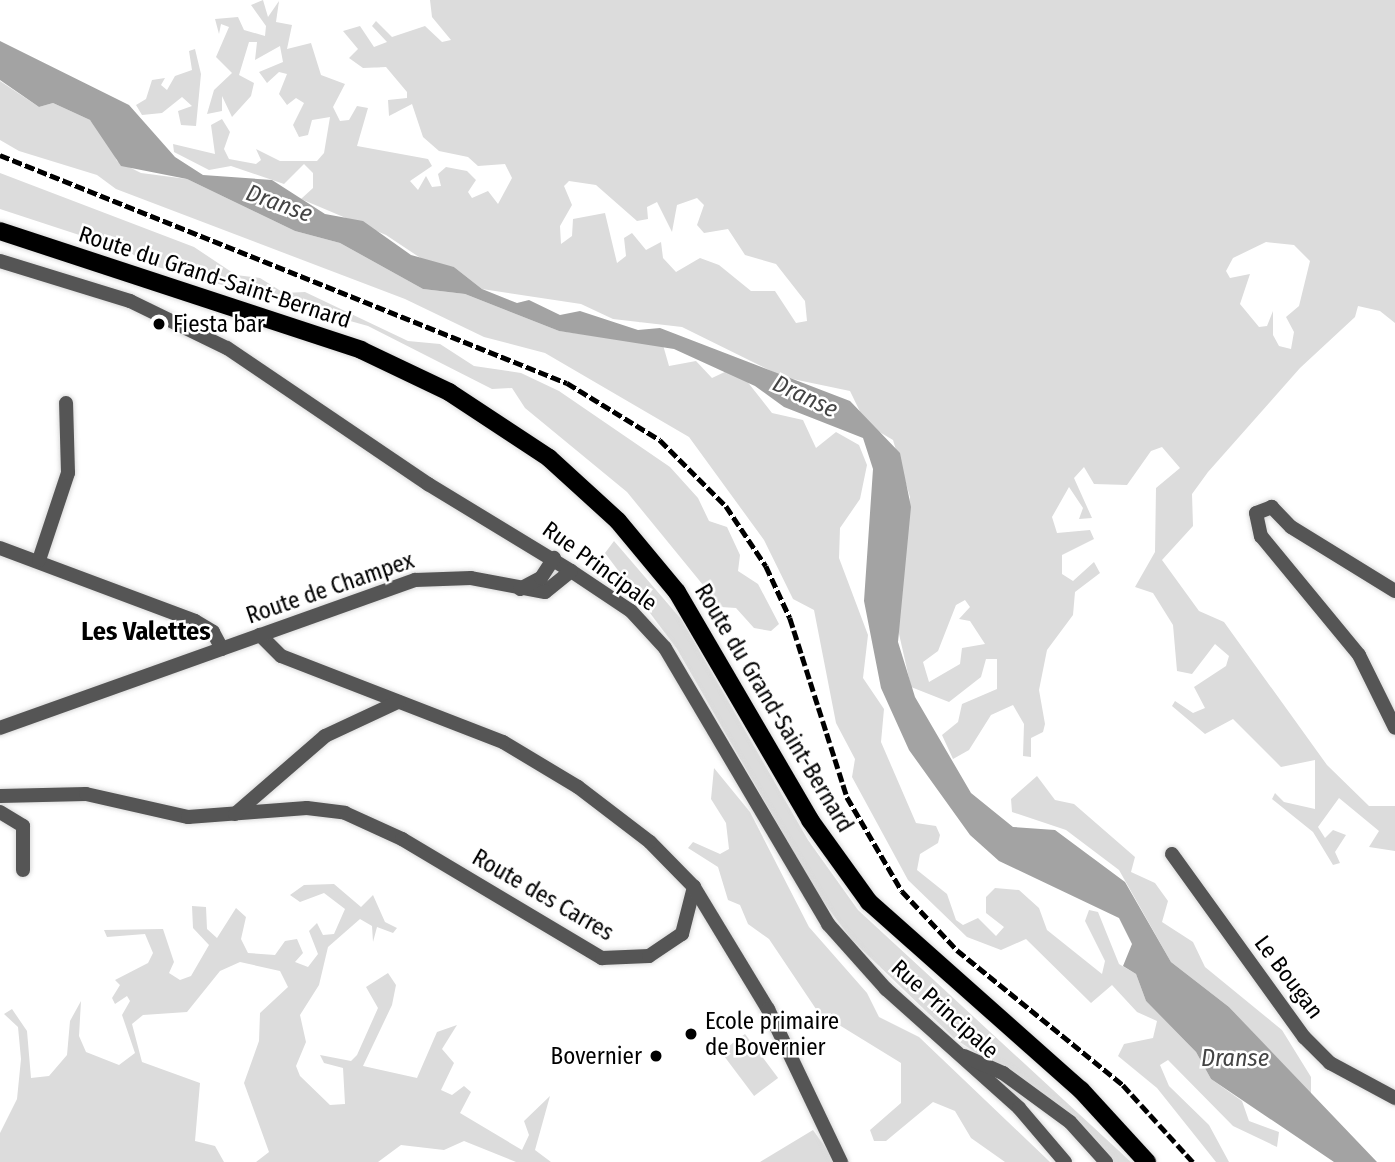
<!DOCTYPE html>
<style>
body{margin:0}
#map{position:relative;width:1395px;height:1162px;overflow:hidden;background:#fff;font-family:"Fira Sans Condensed",sans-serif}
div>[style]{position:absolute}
.green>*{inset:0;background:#dcdcdc;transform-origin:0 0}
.water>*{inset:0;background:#a3a3a3}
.roads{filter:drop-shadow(0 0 2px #dbdbdb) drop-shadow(0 0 2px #dbdbdb)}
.minor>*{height:14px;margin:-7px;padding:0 7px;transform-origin:7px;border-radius:7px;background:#555}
.tertiary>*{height:14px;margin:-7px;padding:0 7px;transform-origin:7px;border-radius:7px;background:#555}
.primary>*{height:18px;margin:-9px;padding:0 9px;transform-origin:9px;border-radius:9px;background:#000}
.rail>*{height:4.5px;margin-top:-2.25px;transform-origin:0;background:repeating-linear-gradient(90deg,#000 0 10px,transparent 0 13.5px)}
.dots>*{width:19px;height:19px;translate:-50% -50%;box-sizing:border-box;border:4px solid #fff;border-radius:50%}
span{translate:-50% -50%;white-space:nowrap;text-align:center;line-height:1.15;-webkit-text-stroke:5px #fff;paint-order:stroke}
.street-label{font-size:23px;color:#000}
.poi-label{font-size:23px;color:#000}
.left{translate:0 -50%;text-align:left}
.right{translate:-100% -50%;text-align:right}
.water-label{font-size:24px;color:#444;font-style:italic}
.quarter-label{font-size:26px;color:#000;font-weight:700}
</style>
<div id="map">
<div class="green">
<div style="clip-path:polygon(evenodd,263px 0,268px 17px,279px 1px,276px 22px,292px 25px,287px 49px,311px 43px,321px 75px,345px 84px,333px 107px,340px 121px,349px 120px,357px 106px,368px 108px,357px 146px,428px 159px,432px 166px,410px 181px,418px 190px,426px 176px,432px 187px,441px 186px,438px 174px,446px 167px,467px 171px,476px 180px,468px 192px,472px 198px,488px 191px,498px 204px,512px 178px,505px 164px,478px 166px,468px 157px,439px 151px,423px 137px,412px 104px,389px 116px,388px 100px,407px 98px,407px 92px,386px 67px,363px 68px,349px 58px,358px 49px,343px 31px,360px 26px,374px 47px,387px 42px,372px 26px,376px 21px,392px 37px,425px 26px,442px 42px,451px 40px,432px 17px,430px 0,1395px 0,1395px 323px,1380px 311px,1358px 306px,1355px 317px,1300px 368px,1208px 472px,1192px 494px,1193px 526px,1162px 560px,1199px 611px,1224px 622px,1327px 765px,1369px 806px,1395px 806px,1395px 851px,1369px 847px,1379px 831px,1339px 798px,1318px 827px,1325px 838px,1333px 830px,1346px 835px,1335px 852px,1340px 863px,1333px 865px,1313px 832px,1272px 799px,1275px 793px,1284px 802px,1315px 809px,1315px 760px,1281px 767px,1233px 719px,1205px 734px,1172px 706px,1175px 701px,1193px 713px,1205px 708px,1194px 687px,1226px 666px,1229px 656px,1215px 644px,1192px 674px,1177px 671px,1173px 625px,1153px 593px,1135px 587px,1155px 552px,1156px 488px,1180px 468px,1162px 447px,1151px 451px,1127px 485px,1094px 484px,1084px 467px,1074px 478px,1092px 518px,1079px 519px,1083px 508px,1069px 487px,1052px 517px,1057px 533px,1090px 530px,1094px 539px,1062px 555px,1062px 574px,1073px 581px,1094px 562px,1100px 573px,1075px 592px,1073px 615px,1047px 650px,1039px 690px,1045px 724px,1043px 732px,1031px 738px,1031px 757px,1023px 756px,1024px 724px,1013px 705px,991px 715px,969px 750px,953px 759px,942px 735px,958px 722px,962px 704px,997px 689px,997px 659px,986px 659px,981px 677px,949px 702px,911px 687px,897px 625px,910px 497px,893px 440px,866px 424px,850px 391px,783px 377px,682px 327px,613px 319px,581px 304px,482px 289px,454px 267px,428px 263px,386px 235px,301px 199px,313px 188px,313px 173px,304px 164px,284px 184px,231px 166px,209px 170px,174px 152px,173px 144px,215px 154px,211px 125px,222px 119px,230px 132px,224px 149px,229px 159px,256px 164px,261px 160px,256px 149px,280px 161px,317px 161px,324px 153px,330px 117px,312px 120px,308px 135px,299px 137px,293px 125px,304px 103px,296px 98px,287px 105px,279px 94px,287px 74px,279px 72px,267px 83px,259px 72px,283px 62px,280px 46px,255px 60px,257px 42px,249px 42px,239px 75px,254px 83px,251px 96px,232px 117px,222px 96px,222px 111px,207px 114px,214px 90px,232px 73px,216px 57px,229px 27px,221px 24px,219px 34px,215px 19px,238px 17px,244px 30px,265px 36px,266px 26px,251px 5px,263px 0,569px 181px,596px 185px,637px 221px,648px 219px,647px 207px,657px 202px,672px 232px,677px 205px,697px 198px,704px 205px,697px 225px,704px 233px,728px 229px,745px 255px,776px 264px,805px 301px,807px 321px,796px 323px,775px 291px,751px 291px,719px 265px,700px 258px,676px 272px,663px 258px,661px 242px,646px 250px,632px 233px,624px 238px,626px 256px,617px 263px,605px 213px,573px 219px,572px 236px,561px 244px,560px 226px,572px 205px,564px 186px,569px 181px,263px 0,1266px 242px,1294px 245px,1310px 261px,1299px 306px,1286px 317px,1294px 332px,1291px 349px,1279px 346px,1273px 335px,1273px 311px,1267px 326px,1259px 327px,1240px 304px,1250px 274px,1230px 278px,1226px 271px,1233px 258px,1266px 242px,263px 0,965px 600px,970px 607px,959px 619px,970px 621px,985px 644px,962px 648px,960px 664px,929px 682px,923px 662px,938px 651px,956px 605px,965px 600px)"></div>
<div style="clip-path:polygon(195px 49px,201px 74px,196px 126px,181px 125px,178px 111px,192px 106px,182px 97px,162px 113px,142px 115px,136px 105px,146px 99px,152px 80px,165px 78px,161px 85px,167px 90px,175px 76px,192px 70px,189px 51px)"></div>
<div style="clip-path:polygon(0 81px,39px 107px,53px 103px,90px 120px,105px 134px,117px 161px,141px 173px,187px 179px,295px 231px,340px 243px,423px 289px,465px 294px,559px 331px,663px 345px,669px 366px,696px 361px,712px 378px,729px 370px,742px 375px,772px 413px,803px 420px,816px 448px,836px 432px,859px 445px,867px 465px,860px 499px,840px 528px,839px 558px,868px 635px,863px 678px,884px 709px,881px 742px,916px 823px,936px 826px,940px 835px,938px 843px,920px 854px,917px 870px,947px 894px,956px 920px,963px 925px,978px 918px,996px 936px,1004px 927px,986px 913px,986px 897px,995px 888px,1019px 890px,1039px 908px,1047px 930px,1102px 974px,1105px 961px,1085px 921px,1089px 910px,1098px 912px,1119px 964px,1136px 974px,1146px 1001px,1196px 1052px,1211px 1079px,1242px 1101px,1249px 1121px,1279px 1132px,1277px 1147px,1233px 1126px,1168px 1060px,1160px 1065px,1169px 1086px,1209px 1125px,1229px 1162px,1216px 1162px,1157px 1088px,1118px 1056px,1124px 1044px,1153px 1038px,1157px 1021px,1137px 1012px,1112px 985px,1091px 1003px,1026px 939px,1001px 950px,967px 937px,908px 880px,852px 777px,855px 759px,836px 723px,814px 610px,793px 599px,764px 540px,689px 437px,545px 353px,484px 337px,405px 299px,116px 189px,97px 175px,19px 151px,0 140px)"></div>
<div style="clip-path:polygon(0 173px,194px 247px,236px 275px,260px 278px,284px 293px,305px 292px,408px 341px,440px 344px,474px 366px,521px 373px,559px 391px,670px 467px,698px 498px,709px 521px,727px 527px,740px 555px,738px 571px,758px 584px,779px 624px,771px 631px,754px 628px,736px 608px,721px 607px,627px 492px,525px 408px,512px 388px,492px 389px,368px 326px,147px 264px,128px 251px,0 209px)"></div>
<div style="clip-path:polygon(614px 541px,681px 619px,808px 840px,858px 910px,1131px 1162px,1111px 1162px,1074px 1119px,954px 1038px,852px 940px,819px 896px,677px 649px,605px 553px)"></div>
<div style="clip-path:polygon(714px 768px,750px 812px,809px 927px,867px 993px,879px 1017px,919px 1037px,1050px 1162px,1005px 1162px,971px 1138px,955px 1111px,933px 1102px,886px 1141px,874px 1141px,870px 1130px,901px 1103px,901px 1063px,818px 1012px,769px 939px,748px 924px,740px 905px,728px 900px,718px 867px,688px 848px,693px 842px,720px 854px,729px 849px,726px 823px,711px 799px)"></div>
<div style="clip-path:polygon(1037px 776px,1055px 800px,1074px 804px,1135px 857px,1131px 872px,1155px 883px,1168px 901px,1162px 922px,1193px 942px,1205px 967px,1282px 1030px,1311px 1077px,1311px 1094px,1229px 1007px,1171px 962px,1119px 870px,1066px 830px,1012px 812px,1011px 799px)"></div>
<div style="clip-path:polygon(334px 884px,361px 907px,373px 895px,385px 922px,397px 928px,393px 933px,377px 927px,373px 942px,372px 926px,360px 919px,328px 947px,319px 985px,300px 1015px,306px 1042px,296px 1066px,300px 1076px,330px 1105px,345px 1104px,343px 1068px,324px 1063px,320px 1055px,351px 1061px,357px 1055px,378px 1008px,366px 987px,388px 973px,396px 985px,392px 1005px,363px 1066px,417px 1078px,437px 1032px,457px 1025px,442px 1049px,454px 1063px,441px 1090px,452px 1095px,464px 1086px,471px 1092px,460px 1113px,522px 1150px,529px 1135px,524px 1121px,550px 1096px,535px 1150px,551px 1162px,516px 1162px,464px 1141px,444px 1150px,401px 1145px,378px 1162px,256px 1162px,269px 1152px,244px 1083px,259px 1041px,260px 1013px,288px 987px,280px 971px,240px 962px,220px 971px,187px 1012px,143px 1015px,132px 1024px,142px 1062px,200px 1083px,195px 1141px,215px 1146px,224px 1162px,0 1162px,0 1133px,17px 1099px,21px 1059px,18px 1027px,4px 1014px,12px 1009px,27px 1031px,31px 1078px,49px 1076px,67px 1055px,70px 1021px,81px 1001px,79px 1036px,86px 1052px,119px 1065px,135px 1053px,122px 1015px,130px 1001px,127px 996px,115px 1004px,112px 998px,120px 985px,115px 980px,148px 963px,153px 953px,145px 934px,107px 937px,104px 930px,163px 929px,174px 962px,169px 973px,180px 980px,191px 976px,209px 945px,193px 928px,192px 906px,206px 907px,207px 929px,217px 938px,236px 908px,246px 917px,241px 939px,248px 953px,275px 955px,285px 941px,297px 939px,303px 953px,295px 962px,308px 967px,318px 954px,309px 931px,317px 923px,323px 935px,334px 934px,345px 909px,324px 893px,300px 902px,290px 895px,304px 885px)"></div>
<div style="left:745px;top:1034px;width:55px;height:30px;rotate:53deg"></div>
<div style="clip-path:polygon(813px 1130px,836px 1162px,738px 1162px,760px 1162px)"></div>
</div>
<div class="water">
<div style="clip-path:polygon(0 41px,129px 105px,175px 157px,203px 175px,272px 180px,325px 214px,363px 221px,411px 255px,454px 267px,482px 289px,517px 303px,529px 300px,560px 315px,580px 311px,638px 330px,660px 328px,850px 401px,900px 453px,911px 507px,898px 642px,915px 697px,971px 793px,1013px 827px,1055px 830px,1125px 882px,1171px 962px,1229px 1007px,1377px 1162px,1334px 1162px,1211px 1079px,1196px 1052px,1146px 1001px,1136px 974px,1123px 966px,1132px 944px,1119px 918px,999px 861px,970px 835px,909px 750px,881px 688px,864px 601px,873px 469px,863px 438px,784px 407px,755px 386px,674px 349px,559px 331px,465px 294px,423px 289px,340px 243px,295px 231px,187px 179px,121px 166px,90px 120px,53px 103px,39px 107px,0 80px)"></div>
</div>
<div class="roads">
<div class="minor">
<div style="left:0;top:548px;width:208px;rotate:20.5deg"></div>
<div style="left:195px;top:621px;width:21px;rotate:31deg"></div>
<div style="left:213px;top:632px;width:19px;rotate:62deg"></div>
<div style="left:39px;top:560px;width:92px;rotate:-71.6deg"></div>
<div style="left:68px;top:473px;width:70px;rotate:-91.6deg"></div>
<div style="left:571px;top:571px;width:72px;rotate:33.7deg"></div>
<div style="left:631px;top:611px;width:50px;rotate:47.4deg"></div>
<div style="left:665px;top:648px;width:321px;rotate:59.4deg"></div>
<div style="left:828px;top:924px;width:87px;rotate:48.3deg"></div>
<div style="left:886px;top:989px;width:178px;rotate:41.8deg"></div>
<div style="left:1019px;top:1108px;width:71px;rotate:49.6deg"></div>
<div style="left:1395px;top:591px;width:122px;rotate:-148.4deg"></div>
<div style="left:1291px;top:527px;width:28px;rotate:-134deg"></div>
<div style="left:1272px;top:507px;width:17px;rotate:159deg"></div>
<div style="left:1256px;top:513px;width:24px;rotate:78deg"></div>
<div style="left:1261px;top:536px;width:154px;rotate:50.5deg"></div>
<div style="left:1359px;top:655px;width:81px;rotate:63.7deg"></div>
<div style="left:0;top:796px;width:86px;rotate:-1.3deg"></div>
<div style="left:86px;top:794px;width:105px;rotate:12.7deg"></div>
<div style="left:188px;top:817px;width:119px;rotate:-4.3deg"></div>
<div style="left:307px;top:808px;width:38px;rotate:7deg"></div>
<div style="left:345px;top:813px;width:63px;rotate:24.5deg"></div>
<div style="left:402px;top:839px;width:233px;rotate:30.8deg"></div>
<div style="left:602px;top:958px;width:47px;rotate:-2.4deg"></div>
<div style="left:649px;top:956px;width:40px;rotate:-34deg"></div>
<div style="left:682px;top:934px;width:49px;rotate:-75.7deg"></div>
<div style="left:694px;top:887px;width:63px;rotate:-134.4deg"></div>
<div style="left:650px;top:842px;width:91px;rotate:-142.6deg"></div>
<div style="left:578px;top:787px;width:87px;rotate:-149deg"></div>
<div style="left:503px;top:742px;width:238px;rotate:-158.8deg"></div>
<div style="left:281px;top:656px;width:30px;rotate:-135deg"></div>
<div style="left:0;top:812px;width:27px;rotate:31deg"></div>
<div style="left:23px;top:826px;width:44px;rotate:90deg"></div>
<div style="left:235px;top:814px;width:119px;rotate:-40.9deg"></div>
<div style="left:325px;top:736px;width:81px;rotate:-25deg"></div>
<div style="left:1172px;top:854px;width:226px;rotate:54.2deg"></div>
<div style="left:1304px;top:1037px;width:37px;rotate:45deg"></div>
<div style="left:1330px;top:1063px;width:74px;rotate:28.3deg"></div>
<div style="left:964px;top:1056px;width:43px;rotate:23.6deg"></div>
<div style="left:1003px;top:1073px;width:83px;rotate:36.2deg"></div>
<div style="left:1070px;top:1122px;width:54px;rotate:48deg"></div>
</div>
<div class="tertiary">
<div style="left:0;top:261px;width:136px;rotate:17.1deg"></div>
<div style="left:130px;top:301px;width:108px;rotate:25.9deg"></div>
<div style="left:227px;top:348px;width:243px;rotate:34.1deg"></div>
<div style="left:428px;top:484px;width:167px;rotate:31.3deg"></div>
<div style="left:571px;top:571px;width:33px;rotate:141deg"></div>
<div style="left:545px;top:592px;width:75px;rotate:-169.3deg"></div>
<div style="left:471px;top:578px;width:56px;rotate:178deg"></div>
<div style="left:415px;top:580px;width:441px;rotate:160.4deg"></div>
<div style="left:520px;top:589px;width:24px;rotate:-28deg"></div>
<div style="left:541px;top:578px;width:24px;rotate:-57deg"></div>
<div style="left:694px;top:887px;width:143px;rotate:58.8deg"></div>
<div style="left:768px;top:1009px;width:170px;rotate:64.5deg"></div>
</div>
<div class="primary">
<div style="left:0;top:231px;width:380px;rotate:18.2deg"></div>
<div style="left:361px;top:350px;width:98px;rotate:25.5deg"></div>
<div style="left:449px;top:392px;width:120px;rotate:33.4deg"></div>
<div style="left:549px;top:458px;width:93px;rotate:42.4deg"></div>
<div style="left:618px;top:521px;width:92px;rotate:50.3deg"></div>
<div style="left:677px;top:592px;width:264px;rotate:59.7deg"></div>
<div style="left:810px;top:820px;width:101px;rotate:54.3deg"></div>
<div style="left:869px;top:902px;width:283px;rotate:41.6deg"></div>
<div style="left:1081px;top:1090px;width:98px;rotate:47.5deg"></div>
</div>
</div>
<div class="rail">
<div style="left:0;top:155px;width:611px;rotate:21.91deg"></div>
<div style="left:567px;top:383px;width:109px;rotate:31.5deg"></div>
<div style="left:660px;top:440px;width:93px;rotate:45deg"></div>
<div style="left:726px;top:506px;width:72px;rotate:56.3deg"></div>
<div style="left:766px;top:566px;width:57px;rotate:65.2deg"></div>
<div style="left:790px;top:618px;width:188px;rotate:72.3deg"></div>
<div style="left:847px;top:797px;width:109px;rotate:59.7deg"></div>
<div style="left:902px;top:891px;width:81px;rotate:47deg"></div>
<div style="left:957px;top:950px;width:214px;rotate:39.1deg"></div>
<div style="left:1123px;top:1085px;width:104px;rotate:47.7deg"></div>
</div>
<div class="dots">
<div style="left:159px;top:324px;background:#000"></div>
<div style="left:691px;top:1034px;background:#000"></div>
<div style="left:656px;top:1056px;background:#000"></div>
</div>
<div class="street-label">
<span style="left:215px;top:277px;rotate:18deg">Route du Grand-Saint-Bernard</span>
<span style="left:600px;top:566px;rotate:36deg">Rue Principale</span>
<span style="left:330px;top:588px;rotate:-19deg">Route de Champex</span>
<span style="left:774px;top:708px;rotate:59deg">Route du Grand-Saint-Bernard</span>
<span style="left:543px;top:895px;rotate:30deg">Route des Carres</span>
<span style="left:1289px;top:977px;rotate:53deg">Le Bougan</span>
<span style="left:945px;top:1009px;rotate:42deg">Rue Principale</span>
</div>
<div class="poi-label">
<span class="left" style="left:173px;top:324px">Fiesta bar</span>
<span class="left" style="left:705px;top:1034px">Ecole primaire<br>de Bovernier</span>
<span class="right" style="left:642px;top:1056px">Bovernier</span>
</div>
<div class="water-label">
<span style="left:279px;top:204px;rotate:20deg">Dranse</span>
<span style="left:805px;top:397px;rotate:25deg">Dranse</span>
<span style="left:1235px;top:1059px">Dranse</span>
</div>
<div class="quarter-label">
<span style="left:146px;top:632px">Les Valettes</span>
</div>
</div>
